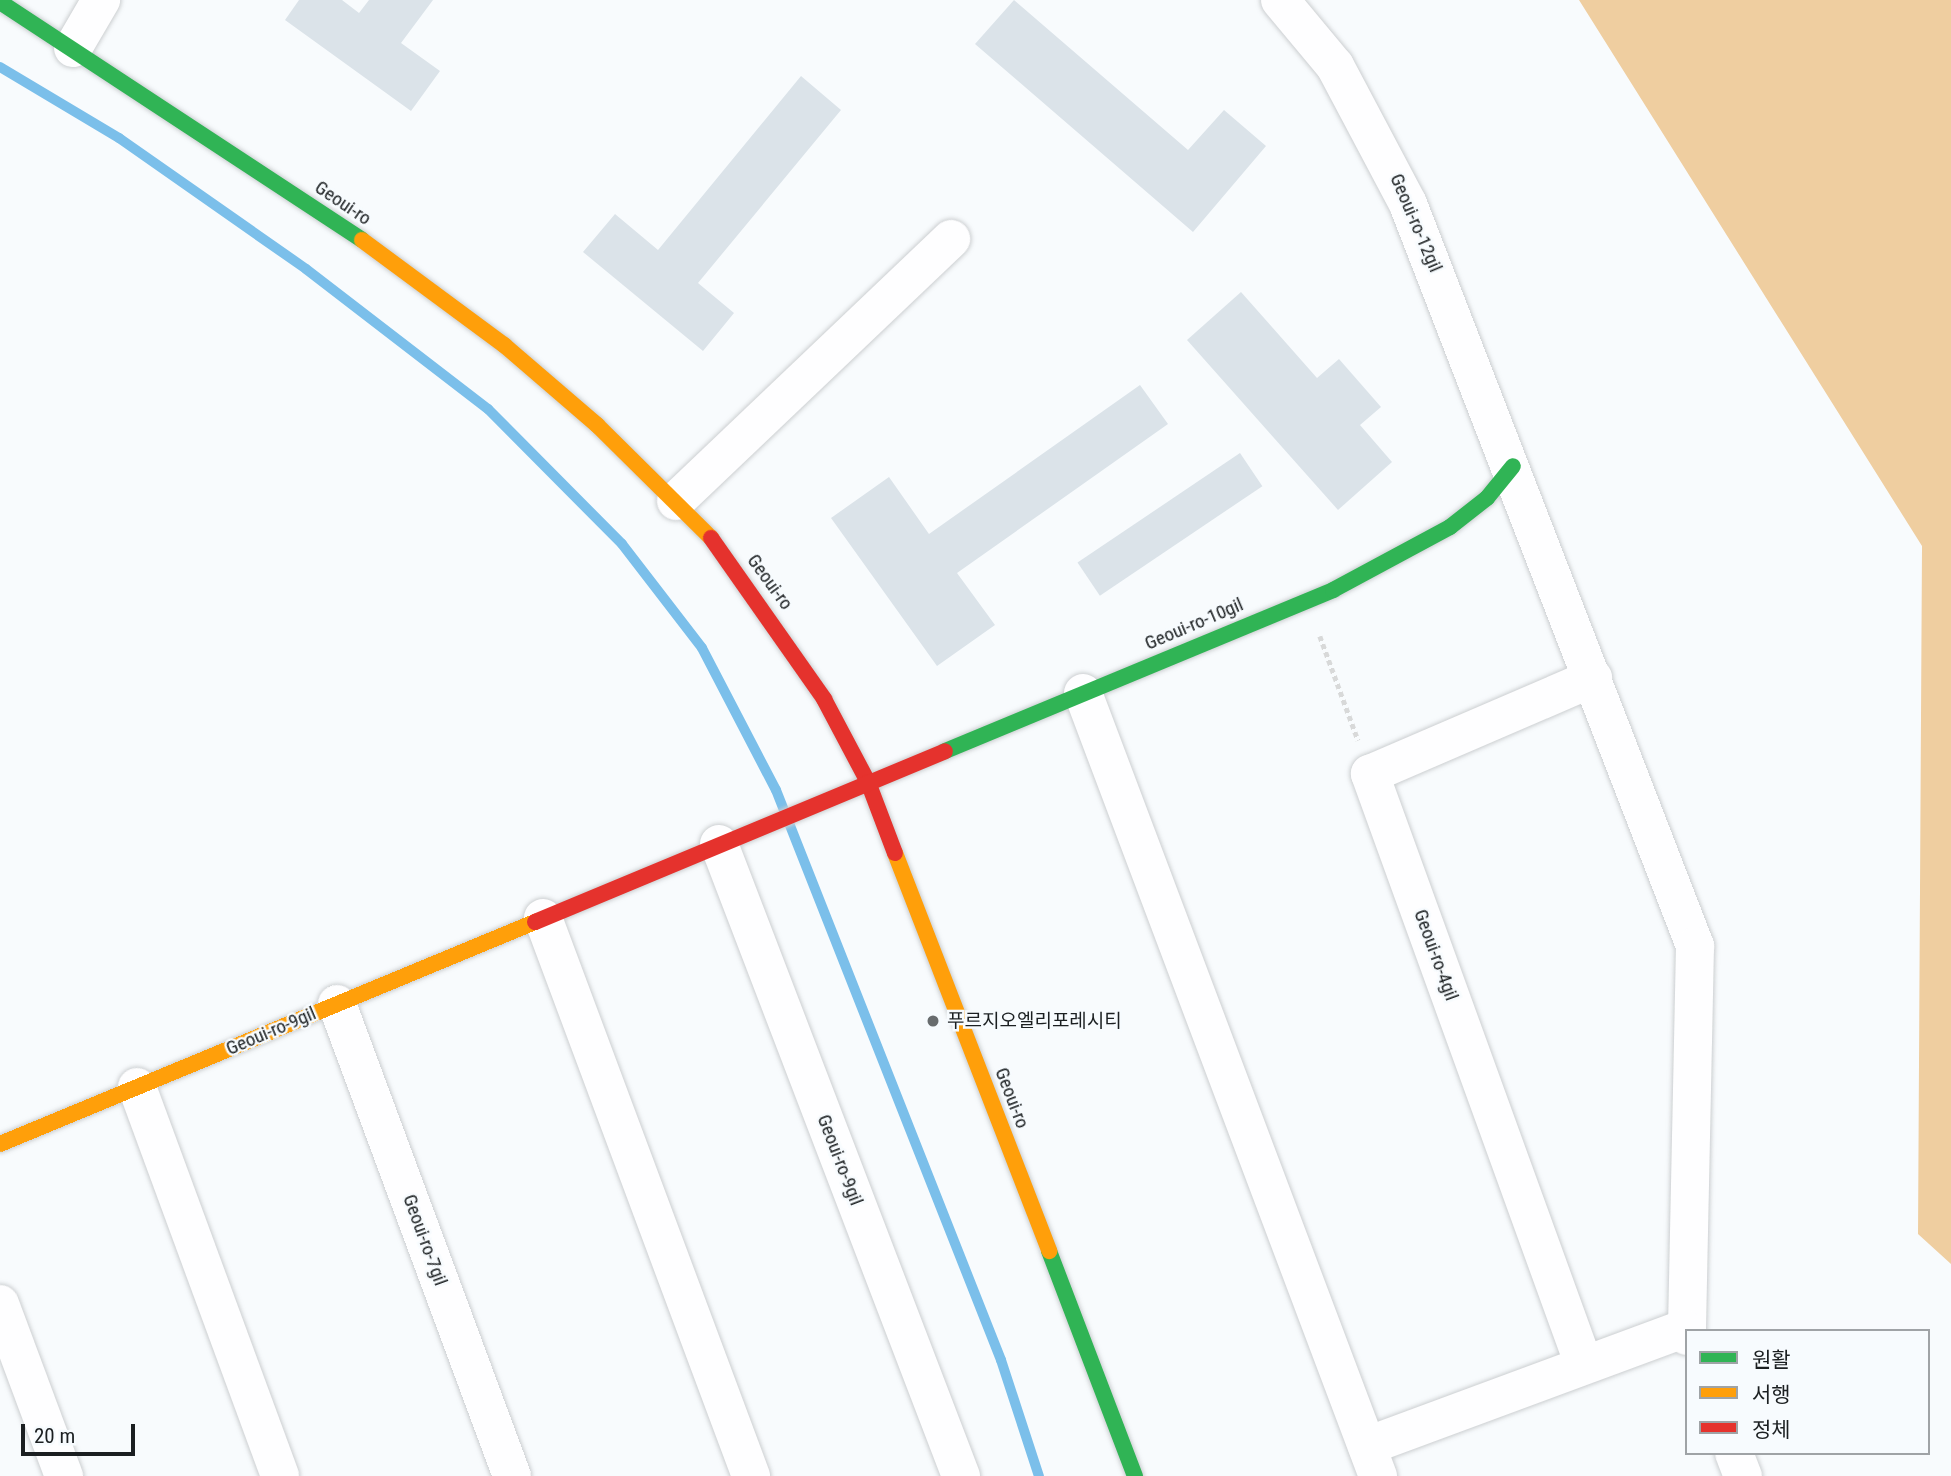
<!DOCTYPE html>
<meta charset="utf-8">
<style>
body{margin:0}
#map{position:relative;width:1951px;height:1476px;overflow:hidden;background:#f8fbfd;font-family:"Roboto Condensed","Noto Sans KR",sans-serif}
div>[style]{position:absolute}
.forest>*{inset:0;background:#efcea0}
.stream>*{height:10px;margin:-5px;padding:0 5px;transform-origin:5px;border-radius:5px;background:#7bbfea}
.building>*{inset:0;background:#dbe3e9;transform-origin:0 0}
.path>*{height:4.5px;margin-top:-2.25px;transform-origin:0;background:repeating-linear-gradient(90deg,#d8d9d9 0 5px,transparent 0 8.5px)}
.roads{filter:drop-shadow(0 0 2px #cccfd1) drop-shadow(0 0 2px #cccfd1)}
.street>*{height:38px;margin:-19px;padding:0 19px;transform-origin:19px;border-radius:19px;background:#fefeff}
.fast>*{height:16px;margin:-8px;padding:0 8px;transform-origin:8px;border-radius:8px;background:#30b455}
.slow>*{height:16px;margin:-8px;padding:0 8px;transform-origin:8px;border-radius:8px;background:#ff9f0a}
.jam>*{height:16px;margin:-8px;padding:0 8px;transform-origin:8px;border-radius:8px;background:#e5322d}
.dots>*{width:19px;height:19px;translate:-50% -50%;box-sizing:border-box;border:4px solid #f7fbfe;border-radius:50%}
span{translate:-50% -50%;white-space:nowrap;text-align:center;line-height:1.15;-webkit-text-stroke:5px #f7fbfe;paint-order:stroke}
.street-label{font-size:19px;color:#1b1f21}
.poi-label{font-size:19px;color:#1b1f21}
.left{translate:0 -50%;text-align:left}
.legend{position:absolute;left:1685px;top:1329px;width:245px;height:126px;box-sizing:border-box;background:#f7fbfe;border:2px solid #9fa3a6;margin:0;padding:9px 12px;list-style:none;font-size:21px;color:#1b1f21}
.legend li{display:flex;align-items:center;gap:14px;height:35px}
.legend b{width:35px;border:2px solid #9fa3a6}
.scale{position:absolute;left:21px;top:1424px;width:114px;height:32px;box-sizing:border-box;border:4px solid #1b1f21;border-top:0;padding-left:9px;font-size:21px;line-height:24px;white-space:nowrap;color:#1b1f21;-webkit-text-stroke:5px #f7fbfe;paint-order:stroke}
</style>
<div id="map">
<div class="forest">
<div style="clip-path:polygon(1579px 0,1951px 0,1951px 1264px,1918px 1234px,1922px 546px)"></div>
</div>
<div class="stream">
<div style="left:0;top:67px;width:139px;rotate:30.8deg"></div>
<div style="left:119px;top:138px;width:228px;rotate:35deg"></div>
<div style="left:306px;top:269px;width:230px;rotate:37.6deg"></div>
<div style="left:488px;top:409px;width:190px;rotate:45.2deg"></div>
<div style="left:622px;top:544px;width:131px;rotate:52.4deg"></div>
<div style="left:702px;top:648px;width:160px;rotate:62.5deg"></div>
<div style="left:776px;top:790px;width:613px;rotate:68.46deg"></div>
<div style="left:1001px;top:1360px;width:122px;rotate:71.9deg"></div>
</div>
<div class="building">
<div style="clip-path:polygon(299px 0,342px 0,359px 13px,369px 0,433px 0,401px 43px,440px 71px,411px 111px,285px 20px)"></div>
<div style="clip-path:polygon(1014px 0,1188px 150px,1224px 110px,1266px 146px,1193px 232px,975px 44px)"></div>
<div style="clip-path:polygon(801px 76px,841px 110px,698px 283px,734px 313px,703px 351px,583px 252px,615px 214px,658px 250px)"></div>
<div style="clip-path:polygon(1241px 292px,1317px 378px,1339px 359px,1381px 407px,1360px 425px,1392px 462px,1338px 510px,1187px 340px)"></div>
<div style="clip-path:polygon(1140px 385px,1168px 424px,957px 573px,995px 625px,937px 666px,831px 518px,889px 477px,929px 534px)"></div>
<div style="left:1240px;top:453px;width:40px;height:196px;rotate:56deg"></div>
</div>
<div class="path">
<div style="left:1320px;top:636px;width:111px;rotate:69.9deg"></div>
</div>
<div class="roads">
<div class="street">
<div style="left:1280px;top:0;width:86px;rotate:50.2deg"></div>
<div style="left:1335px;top:66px;width:156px;rotate:62.1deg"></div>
<div style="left:1408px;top:204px;width:796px;rotate:68.85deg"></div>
<div style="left:1695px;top:946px;width:390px;rotate:91.2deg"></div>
<div style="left:73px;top:48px;width:56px;rotate:-59.7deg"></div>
<div style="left:676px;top:501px;width:380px;rotate:-43.6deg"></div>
<div style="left:1083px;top:693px;width:837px;rotate:69.36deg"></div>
<div style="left:719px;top:844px;width:677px;rotate:69.05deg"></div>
<div style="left:543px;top:918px;width:596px;rotate:69.56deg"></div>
<div style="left:337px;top:1004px;width:503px;rotate:69.66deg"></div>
<div style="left:137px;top:1087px;width:414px;rotate:69.8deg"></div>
<div style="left:0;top:1304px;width:184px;rotate:69.6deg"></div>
<div style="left:1584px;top:1365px;width:629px;rotate:-109.91deg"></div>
<div style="left:1370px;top:774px;width:243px;rotate:-23.3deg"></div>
<div style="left:1367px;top:1446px;width:338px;rotate:-20.3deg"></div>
<div style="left:1734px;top:1453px;width:25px;rotate:69deg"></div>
</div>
<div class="fast">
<div style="left:0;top:2px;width:433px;rotate:33.3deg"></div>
<div style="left:945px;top:751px;width:420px;rotate:-22.5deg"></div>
<div style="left:1333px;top:590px;width:133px;rotate:-28.3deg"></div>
<div style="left:1450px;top:527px;width:47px;rotate:-38.1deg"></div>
<div style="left:1487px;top:498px;width:41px;rotate:-50.9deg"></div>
<div style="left:1049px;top:1251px;width:241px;rotate:69.1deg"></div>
</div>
<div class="slow">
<div style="left:362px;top:240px;width:177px;rotate:36.5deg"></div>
<div style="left:504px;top:345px;width:123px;rotate:40.7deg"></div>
<div style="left:597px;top:425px;width:161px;rotate:44.7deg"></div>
<div style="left:895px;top:853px;width:427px;rotate:68.8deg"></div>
<div style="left:0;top:1144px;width:579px;rotate:-22.54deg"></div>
</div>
<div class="jam">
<div style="left:711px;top:538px;width:197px;rotate:54.9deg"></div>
<div style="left:824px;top:699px;width:94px;rotate:62.1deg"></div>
<div style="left:868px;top:782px;width:76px;rotate:69.2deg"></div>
<div style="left:535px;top:922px;width:444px;rotate:-22.6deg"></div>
</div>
</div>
<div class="dots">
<div style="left:933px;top:1021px;background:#686c6e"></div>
</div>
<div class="street-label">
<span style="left:343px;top:203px;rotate:34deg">Geoui-ro</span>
<span style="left:1416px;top:223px;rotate:67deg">Geoui-ro-12gil</span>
<span style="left:770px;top:582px;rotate:54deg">Geoui-ro</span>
<span style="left:1194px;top:624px;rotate:-23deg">Geoui-ro-10gil</span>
<span style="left:1436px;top:955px;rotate:70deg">Geoui-ro-4gil</span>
<span style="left:271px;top:1031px;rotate:-23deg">Geoui-ro-9gil</span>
<span style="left:1012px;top:1098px;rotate:69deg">Geoui-ro</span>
<span style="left:840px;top:1160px;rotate:69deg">Geoui-ro-9gil</span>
<span style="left:425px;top:1240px;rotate:70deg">Geoui-ro-7gil</span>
</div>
<div class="poi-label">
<span class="left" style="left:947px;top:1021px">푸르지오엘리포레시티</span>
</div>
<ul class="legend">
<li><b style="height:9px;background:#30b455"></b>원활</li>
<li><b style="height:9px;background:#ff9f0a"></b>서행</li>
<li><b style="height:9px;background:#e5322d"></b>정체</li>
</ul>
<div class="scale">20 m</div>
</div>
